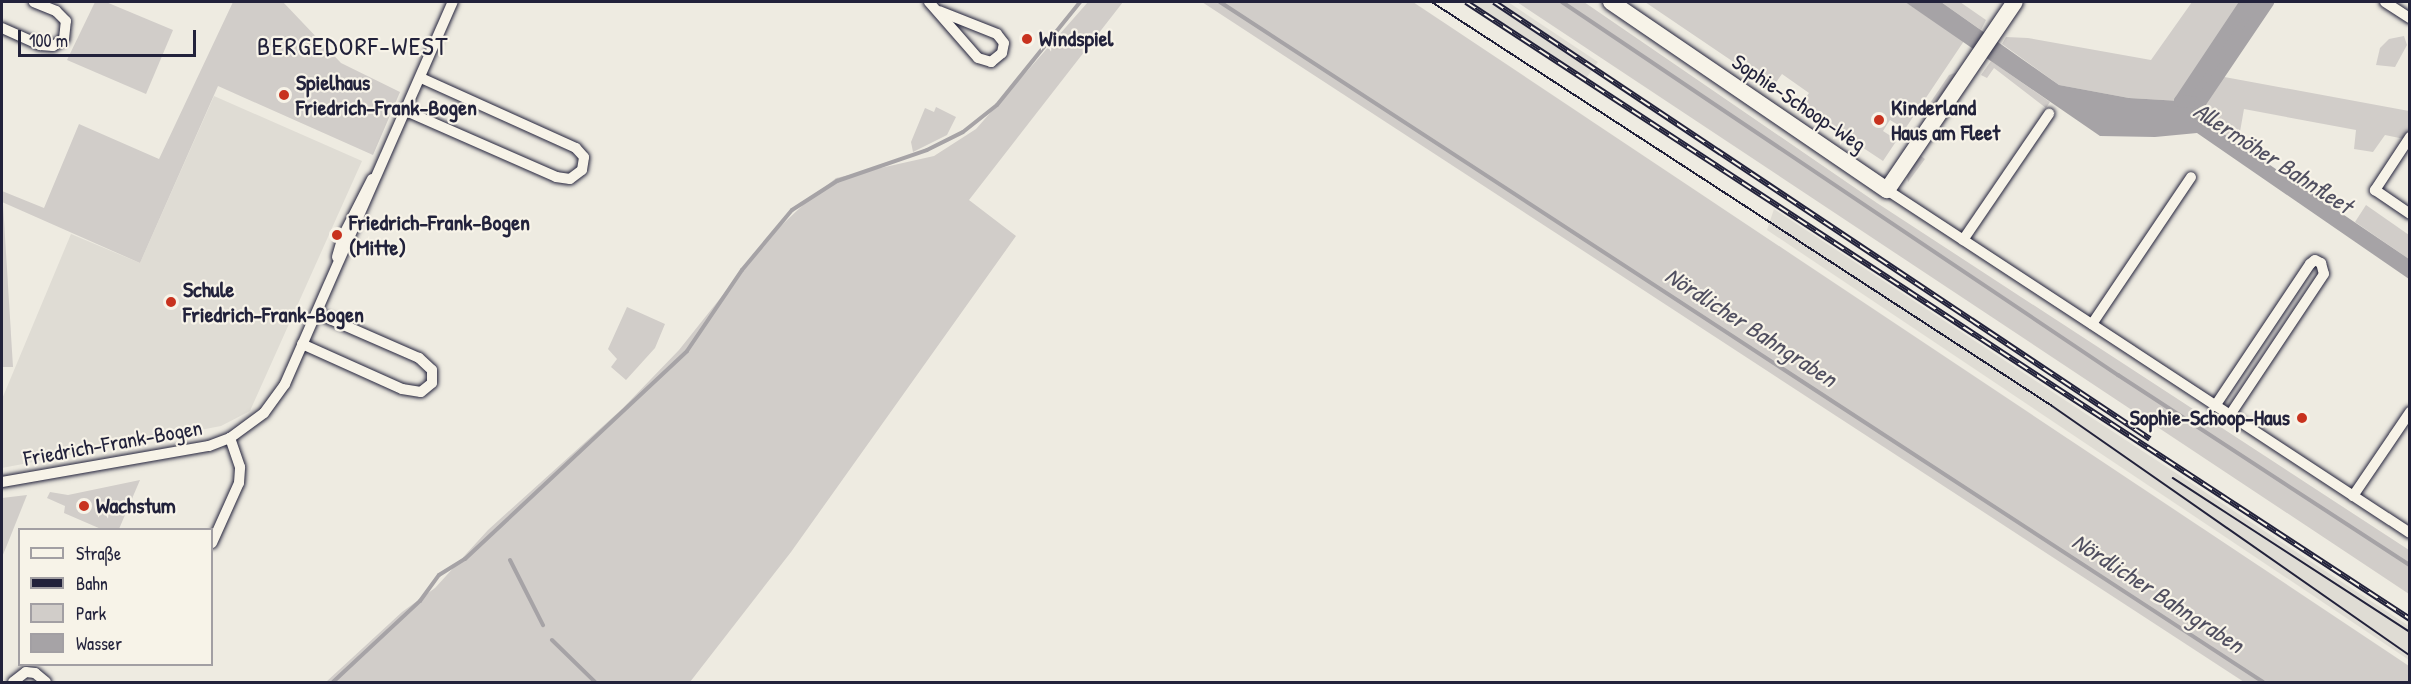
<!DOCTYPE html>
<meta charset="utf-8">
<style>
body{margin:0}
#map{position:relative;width:2411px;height:684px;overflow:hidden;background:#eeebe1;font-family:"Patrick Hand",sans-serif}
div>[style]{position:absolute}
.built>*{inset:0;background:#dfdcd4}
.green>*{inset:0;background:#d1cdc9}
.water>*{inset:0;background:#a6a3a6}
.stream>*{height:4px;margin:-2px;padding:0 2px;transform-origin:2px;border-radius:2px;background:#a6a3a6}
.canal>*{height:12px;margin:-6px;padding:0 6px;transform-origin:6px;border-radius:6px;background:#a6a3a6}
.roads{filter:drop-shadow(0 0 2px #22223b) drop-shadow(0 0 2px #22223b)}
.street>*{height:10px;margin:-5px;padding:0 5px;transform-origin:5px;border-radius:5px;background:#f7f3e8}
.secondary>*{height:16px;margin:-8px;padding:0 8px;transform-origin:8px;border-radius:8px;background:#f7f3e8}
.tram>*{height:1.5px;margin:-0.75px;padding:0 0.75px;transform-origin:0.75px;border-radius:0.75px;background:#22223b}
.rail>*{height:6px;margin-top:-3px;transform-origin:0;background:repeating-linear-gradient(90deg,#f7f3e8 0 11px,#22223b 0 22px);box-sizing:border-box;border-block:2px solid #22223b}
.dots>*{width:16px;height:16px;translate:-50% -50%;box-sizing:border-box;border:3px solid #f7f3e8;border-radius:50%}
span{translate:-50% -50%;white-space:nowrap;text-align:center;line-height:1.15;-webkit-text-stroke:4.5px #f7f3e8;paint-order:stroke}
.poi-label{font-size:22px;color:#22223b;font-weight:700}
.left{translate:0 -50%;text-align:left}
.right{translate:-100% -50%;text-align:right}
.street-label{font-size:22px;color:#22223b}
.water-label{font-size:24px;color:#504f60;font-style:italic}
.quarter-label{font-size:26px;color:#22223b;letter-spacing:1.5px}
.frame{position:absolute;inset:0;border:3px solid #22223b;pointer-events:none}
.legend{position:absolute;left:18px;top:528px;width:195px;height:138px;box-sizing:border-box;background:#f7f3e8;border:2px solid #a29fa3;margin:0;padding:8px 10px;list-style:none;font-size:18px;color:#22223b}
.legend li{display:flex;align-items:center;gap:12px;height:30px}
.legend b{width:30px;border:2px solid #a29fa3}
.scale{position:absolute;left:18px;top:30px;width:178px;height:27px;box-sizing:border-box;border:3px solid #22223b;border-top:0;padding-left:8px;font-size:18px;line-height:21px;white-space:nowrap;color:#22223b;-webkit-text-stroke:4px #f7f3e8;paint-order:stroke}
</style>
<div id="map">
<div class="built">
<div style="clip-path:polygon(1462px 2px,1508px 2px,1598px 62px,1584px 81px)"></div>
<div style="clip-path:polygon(214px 96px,362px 161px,250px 411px,221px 426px,2px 468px,2px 399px,71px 234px,140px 263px)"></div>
<div style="clip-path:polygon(1774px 209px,2409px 626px,2409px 660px,1767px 230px)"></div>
</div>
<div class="green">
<div style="clip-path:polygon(95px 2px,106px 2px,173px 30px,146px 94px,67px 60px)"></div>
<div style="clip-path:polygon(233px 2px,283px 2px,341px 63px,400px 92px,373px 155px,218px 86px,140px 263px,2px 202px,2px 191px,44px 208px,79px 124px,159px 159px)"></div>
<div style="clip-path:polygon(1088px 2px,1123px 2px,969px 200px,1016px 236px,791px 552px,690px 682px,326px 682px,402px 612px,435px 588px,488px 530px,623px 408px,679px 350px,769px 237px,803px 205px,836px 178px,934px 156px,976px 129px)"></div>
<div style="clip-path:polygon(1202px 2px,1413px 2px,2409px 666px,2409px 682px,2244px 682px)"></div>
<div style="clip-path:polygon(1517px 2px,1584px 2px,1877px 203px,2409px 550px,2409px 594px)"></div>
<div style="clip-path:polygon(1645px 2px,1905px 2px,1964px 41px,1905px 129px,1890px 120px,1883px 131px,1897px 140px,1883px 161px,1800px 106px,1809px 93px,1782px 74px,1772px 88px)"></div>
<div style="clip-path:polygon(1941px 2px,1960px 2px,1986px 20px,1981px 30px)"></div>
<div style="clip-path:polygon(2192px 2px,2246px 2px,2180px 101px,2129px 98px,2059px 85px,2002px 44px,2006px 37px,2028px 38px,2151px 60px)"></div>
<div style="clip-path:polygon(2404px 36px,2407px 45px,2395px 67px,2376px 65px,2380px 48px,2389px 39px)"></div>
<div style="clip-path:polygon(1991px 61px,2050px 102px,2046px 108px,1994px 68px,1987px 78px,1981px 75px)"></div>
<div style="clip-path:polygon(1958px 72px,1927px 114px,1924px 112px,1949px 75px)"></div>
<div style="clip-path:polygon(2219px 76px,2409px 111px,2409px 140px,2385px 135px,2373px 152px,2354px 149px,2356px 130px,2244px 109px,2238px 143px,2202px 119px,2200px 104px)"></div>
<div style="clip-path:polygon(936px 107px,956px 117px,947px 135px,913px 152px,911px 142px,925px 108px,934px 112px)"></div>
<div style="clip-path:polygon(1918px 154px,1925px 159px,1908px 182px,1907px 177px)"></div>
<div style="clip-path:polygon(3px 204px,13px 367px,2px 367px,2px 205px)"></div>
<div style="clip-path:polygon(2366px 205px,2409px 235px,2409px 259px,2355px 222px)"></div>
<div style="clip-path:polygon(627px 307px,665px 324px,655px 348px,626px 380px,611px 367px,617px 359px,608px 349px)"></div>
<div style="clip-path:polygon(140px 480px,119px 529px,101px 529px,64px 513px,65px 506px,47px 498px,50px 492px,68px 495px)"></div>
<div style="clip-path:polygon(27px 495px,7px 545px,2px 557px,2px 498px)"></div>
</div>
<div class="water">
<div style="clip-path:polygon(1905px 2px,1941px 2px,2059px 85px,2129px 98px,2180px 101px,2246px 2px,2268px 2px,2200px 103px,2202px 119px,2409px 259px,2409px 279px,2197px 133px,2155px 137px,2100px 136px)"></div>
</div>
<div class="stream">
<div style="left:1220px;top:2px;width:1245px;rotate:33.1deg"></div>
<div style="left:1562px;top:2px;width:670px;rotate:33.86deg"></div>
<div style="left:2118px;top:375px;width:348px;rotate:33.1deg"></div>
<div style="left:510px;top:560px;width:73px;rotate:63.1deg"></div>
<div style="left:552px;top:640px;width:60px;rotate:44.3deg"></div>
<div style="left:333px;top:682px;width:119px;rotate:-43deg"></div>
<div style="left:420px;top:601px;width:32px;rotate:-54deg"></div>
<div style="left:439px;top:575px;width:31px;rotate:-32deg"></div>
<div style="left:465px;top:559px;width:304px;rotate:-43.1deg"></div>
<div style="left:687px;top:351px;width:98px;rotate:-55.8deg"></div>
<div style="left:742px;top:270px;width:78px;rotate:-50.2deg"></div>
<div style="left:792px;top:210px;width:54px;rotate:-32.8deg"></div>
<div style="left:837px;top:181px;width:95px;rotate:-19deg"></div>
<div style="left:927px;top:150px;width:40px;rotate:-26.6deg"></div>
<div style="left:963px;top:132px;width:43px;rotate:-38.5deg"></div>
<div style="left:997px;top:105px;width:132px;rotate:-51.1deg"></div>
</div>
<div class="canal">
<div style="left:2246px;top:2px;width:119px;rotate:123.7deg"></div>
<div style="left:2180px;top:101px;width:20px;rotate:6deg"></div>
<div style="left:2200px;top:103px;width:122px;rotate:-56deg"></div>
</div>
<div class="roads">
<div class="street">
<div style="left:929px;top:2px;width:74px;rotate:48.8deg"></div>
<div style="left:978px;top:58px;width:14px;rotate:17deg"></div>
<div style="left:991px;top:62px;width:14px;rotate:-39deg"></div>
<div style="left:1002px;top:53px;width:10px;rotate:-79deg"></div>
<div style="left:1004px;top:43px;width:11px;rotate:-128deg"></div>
<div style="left:997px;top:34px;width:62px;rotate:-158.4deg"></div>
<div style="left:2385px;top:2px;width:30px;rotate:33deg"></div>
<div style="left:2px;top:28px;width:42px;rotate:24.1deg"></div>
<div style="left:40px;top:45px;width:13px;rotate:4deg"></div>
<div style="left:53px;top:46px;width:13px;rotate:-32deg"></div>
<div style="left:64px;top:39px;width:18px;rotate:-84deg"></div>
<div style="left:66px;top:21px;width:14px;rotate:-135deg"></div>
<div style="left:56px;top:11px;width:24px;rotate:-158deg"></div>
<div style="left:406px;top:111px;width:164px;rotate:23.7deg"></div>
<div style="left:556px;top:177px;width:14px;rotate:8deg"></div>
<div style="left:570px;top:179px;width:15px;rotate:-37deg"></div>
<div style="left:582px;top:170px;width:13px;rotate:-81deg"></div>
<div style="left:584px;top:157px;width:12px;rotate:-132deg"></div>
<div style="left:576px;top:148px;width:170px;rotate:-155.7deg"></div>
<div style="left:2410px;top:137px;width:64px;rotate:123.4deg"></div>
<div style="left:2375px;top:190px;width:42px;rotate:34.4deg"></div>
<div style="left:1887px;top:190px;width:625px;rotate:33.26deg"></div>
<div style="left:1963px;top:240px;width:153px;rotate:-55.7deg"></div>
<div style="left:337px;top:257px;width:22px;rotate:-74deg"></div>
<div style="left:343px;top:236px;width:64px;rotate:-63deg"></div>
<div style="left:2092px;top:324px;width:177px;rotate:-56deg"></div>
<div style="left:302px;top:344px;width:110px;rotate:24.2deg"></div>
<div style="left:402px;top:389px;width:19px;rotate:9deg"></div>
<div style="left:421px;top:392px;width:14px;rotate:-39deg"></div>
<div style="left:432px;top:383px;width:13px;rotate:-90deg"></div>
<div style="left:432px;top:370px;width:18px;rotate:-137deg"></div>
<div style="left:419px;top:358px;width:112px;rotate:-156.4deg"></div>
<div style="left:2215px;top:406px;width:171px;rotate:-56.2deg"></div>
<div style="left:2310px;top:264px;width:6px;rotate:-39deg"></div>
<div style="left:2315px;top:260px;width:7px;rotate:27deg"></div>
<div style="left:2321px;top:263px;width:11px;rotate:75deg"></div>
<div style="left:2324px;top:274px;width:169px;rotate:123.7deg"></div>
<div style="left:2px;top:482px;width:210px;rotate:-9.9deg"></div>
<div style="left:209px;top:446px;width:22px;rotate:-21deg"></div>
<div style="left:230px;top:438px;width:42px;rotate:-36.3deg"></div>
<div style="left:264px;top:413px;width:36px;rotate:-54deg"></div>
<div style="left:285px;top:384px;width:417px;rotate:-66.3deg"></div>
<div style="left:2353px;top:496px;width:102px;rotate:-55.8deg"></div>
<div style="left:212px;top:543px;width:66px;rotate:-65.8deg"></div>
<div style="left:239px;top:483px;width:16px;rotate:-86deg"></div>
<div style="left:240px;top:467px;width:31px;rotate:-109deg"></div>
<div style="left:13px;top:682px;width:16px;rotate:-38deg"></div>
<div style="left:26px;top:672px;width:9px;rotate:6deg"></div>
<div style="left:35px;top:673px;width:14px;rotate:39deg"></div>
</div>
<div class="secondary">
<div style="left:1611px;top:2px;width:334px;rotate:34.3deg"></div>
<div style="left:1887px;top:190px;width:227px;rotate:-55.8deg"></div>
</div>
</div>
<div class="tram">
<div style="left:1432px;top:2px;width:739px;rotate:33.07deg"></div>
<div style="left:2051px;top:405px;width:437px;rotate:34.9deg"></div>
<div style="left:2173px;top:478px;width:283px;rotate:33deg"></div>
</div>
<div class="rail">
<div style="left:1466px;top:2px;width:1128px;rotate:33.17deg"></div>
<div style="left:1494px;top:2px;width:788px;rotate:33.67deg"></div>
</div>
<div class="dots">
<div style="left:1027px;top:39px;background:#c8321e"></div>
<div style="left:284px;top:95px;background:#c8321e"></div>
<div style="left:1879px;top:120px;background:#c8321e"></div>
<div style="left:337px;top:235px;background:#c8321e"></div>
<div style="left:171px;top:302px;background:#c8321e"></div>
<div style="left:2302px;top:418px;background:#c8321e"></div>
<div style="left:84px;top:506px;background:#c8321e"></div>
</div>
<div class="poi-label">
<span class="left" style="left:1039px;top:39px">Windspiel</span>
<span class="left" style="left:296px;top:95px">Spielhaus<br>Friedrich-Frank-Bogen</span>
<span class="left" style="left:1891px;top:120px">Kinderland<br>Haus am Fleet</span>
<span class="left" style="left:349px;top:235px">Friedrich-Frank-Bogen<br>(Mitte)</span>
<span class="left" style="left:183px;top:302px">Schule<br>Friedrich-Frank-Bogen</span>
<span class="right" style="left:2290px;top:418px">Sophie-Schoop-Haus</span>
<span class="left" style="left:96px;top:506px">Wachstum</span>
</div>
<div class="street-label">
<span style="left:1799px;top:103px;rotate:34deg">Sophie-Schoop-Weg</span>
<span style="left:113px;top:443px;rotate:-10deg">Friedrich-Frank-Bogen</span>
</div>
<div class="water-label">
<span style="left:2273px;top:158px;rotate:33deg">Allermöher Bahnfleet</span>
<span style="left:1751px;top:327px;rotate:33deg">Nördlicher Bahngraben</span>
<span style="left:2158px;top:593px;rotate:33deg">Nördlicher Bahngraben</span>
</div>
<div class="quarter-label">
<span style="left:353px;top:46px">BERGEDORF-WEST</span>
</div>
<div class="frame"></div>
<ul class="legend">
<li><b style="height:8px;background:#f7f3e8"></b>Straße</li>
<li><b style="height:8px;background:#22223b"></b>Bahn</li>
<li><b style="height:16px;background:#d1cdc9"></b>Park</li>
<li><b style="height:16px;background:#a6a3a6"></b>Wasser</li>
</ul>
<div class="scale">100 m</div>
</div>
